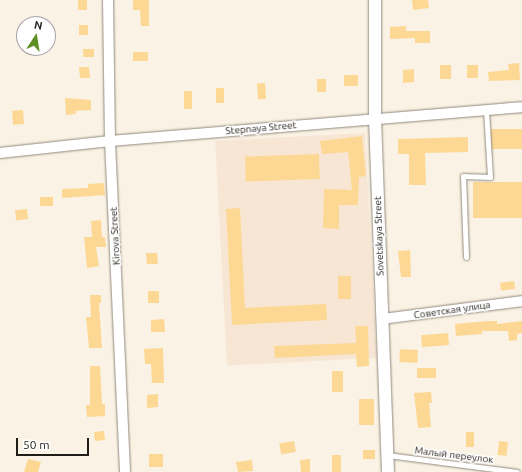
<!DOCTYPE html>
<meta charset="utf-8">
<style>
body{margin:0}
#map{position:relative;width:522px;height:472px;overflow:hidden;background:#faf2e4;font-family:Ubuntu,sans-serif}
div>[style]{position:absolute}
.industrial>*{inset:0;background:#f7e6d4;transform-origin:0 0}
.building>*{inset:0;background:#fdd895;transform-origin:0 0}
.roads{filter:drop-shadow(0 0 1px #918a7d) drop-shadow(0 0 1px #918a7d)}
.service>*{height:5px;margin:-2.5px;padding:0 2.5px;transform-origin:2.5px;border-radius:2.5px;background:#fff}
.minor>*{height:10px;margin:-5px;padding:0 5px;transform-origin:5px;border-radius:5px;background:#fff}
.tertiary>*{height:12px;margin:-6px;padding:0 6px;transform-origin:6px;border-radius:6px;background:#fff}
span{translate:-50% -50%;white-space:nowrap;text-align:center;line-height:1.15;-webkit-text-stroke:3px #fff;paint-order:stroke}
.street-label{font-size:10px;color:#201d18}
.north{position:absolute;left:16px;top:16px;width:40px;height:40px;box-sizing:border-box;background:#fff;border:1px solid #a6a5a3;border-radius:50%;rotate:12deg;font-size:11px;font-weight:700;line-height:16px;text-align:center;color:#201d18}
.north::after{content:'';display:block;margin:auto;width:14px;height:18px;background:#5e8e22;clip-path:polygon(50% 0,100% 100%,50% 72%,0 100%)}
.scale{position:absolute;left:16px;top:438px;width:73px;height:18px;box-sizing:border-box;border:2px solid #201d18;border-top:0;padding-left:5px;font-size:12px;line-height:14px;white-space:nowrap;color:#201d18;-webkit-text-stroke:3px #fff;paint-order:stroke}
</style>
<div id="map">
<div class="industrial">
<div style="left:365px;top:133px;width:225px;height:150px;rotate:87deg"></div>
</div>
<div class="building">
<div style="left:78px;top:0;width:9px;height:10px"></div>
<div style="clip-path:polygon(133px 0,149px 0,149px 26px,141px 26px,140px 10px,133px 10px)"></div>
<div style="clip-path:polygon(412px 0,428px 0,429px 8px,413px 10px)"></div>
<div style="left:79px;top:25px;width:9px;height:10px"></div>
<div style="clip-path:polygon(406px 26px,406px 31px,430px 31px,430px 43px,415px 43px,415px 38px,390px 39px,390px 27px)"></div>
<div style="left:83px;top:49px;width:11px;height:8px"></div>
<div style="left:133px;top:52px;width:15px;height:9px"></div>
<div style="clip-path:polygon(519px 63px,520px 80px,489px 81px,488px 72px,509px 70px,508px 64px)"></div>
<div style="left:451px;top:65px;width:14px;height:11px;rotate:90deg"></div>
<div style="left:467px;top:65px;width:11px;height:13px"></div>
<div style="clip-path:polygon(79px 67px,89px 67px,90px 78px,80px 78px)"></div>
<div style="clip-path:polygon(414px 69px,414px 82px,403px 83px,403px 70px)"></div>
<div style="left:358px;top:75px;width:11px;height:14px;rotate:90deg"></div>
<div style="left:317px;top:79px;width:9px;height:13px"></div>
<div style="left:265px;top:83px;width:16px;height:8px;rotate:86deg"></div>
<div style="left:216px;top:88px;width:8px;height:15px"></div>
<div style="left:184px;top:91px;width:8px;height:18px"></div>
<div style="clip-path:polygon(65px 98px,91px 100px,91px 110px,75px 111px,76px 114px,66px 115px)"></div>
<div style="left:23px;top:110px;width:14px;height:11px;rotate:86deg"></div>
<div style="left:522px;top:129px;width:20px;height:31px;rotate:90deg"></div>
<div style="clip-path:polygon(362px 136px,366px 176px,359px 177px,358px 205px,339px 205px,339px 229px,323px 228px,324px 189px,352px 190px,348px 152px,322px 154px,320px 141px)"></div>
<div style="clip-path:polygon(468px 137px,468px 152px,425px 153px,426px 185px,409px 185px,409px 154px,398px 154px,398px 139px)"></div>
<div style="left:319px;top:154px;width:25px;height:74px;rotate:88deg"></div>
<div style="left:522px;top:182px;width:36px;height:49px;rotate:90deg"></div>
<div style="clip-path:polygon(104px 183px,105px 195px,62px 198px,62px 189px,88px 188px,88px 184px)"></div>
<div style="left:40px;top:197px;width:13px;height:9px"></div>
<div style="clip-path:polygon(240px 208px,245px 308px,326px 304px,327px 320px,232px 325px,226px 209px)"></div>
<div style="left:27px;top:209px;width:10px;height:12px;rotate:84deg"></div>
<div style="clip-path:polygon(101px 220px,102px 237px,105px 237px,106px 247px,96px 247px,99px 266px,87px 268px,84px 237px,92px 237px,91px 221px)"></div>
<div style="clip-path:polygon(410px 250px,411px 277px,401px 277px,398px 251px)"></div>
<div style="clip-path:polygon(146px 253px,157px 253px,158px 264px,147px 264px)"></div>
<div style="left:351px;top:276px;width:23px;height:13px;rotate:90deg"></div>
<div style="left:514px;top:281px;width:8px;height:14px;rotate:83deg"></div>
<div style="left:159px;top:291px;width:12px;height:11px;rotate:90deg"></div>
<div style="clip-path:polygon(90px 295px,101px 295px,101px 303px,99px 303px,102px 348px,89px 348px,86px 317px,91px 317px)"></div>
<div style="clip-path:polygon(164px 319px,165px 332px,151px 332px,151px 320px)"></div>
<div style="clip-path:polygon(488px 321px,497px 321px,497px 324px,522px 321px,522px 333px,517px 334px,517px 340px,509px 341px,508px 331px,482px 331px,482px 334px,456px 336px,455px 324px)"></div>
<div style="clip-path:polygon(355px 326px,368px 326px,369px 366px,357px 367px,356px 354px,275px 358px,274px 346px,356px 343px)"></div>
<div style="left:448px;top:333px;width:12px;height:27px;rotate:85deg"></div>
<div style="clip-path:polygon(163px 348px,164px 383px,152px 383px,151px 364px,145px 364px,144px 349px)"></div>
<div style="left:400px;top:349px;width:18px;height:13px;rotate:3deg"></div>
<div style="clip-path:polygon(90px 366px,100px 366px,102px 404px,105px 404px,105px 416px,87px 417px,86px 405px,90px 405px)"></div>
<div style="left:417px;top:368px;width:19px;height:10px"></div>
<div style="left:332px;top:371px;width:11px;height:21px"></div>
<div style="clip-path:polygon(431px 392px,432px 403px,429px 403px,431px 427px,418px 428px,414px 393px)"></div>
<div style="clip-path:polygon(158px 394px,158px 407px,147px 408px,147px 395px)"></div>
<div style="left:359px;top:399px;width:15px;height:26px"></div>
<div style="left:104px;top:431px;width:9px;height:10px;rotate:84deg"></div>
<div style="left:466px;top:432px;width:8px;height:15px"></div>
<div style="left:294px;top:441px;width:11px;height:15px;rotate:80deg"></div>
<div style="left:499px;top:441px;width:9px;height:14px;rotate:6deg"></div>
<div style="left:375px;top:450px;width:9px;height:12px;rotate:90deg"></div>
<div style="left:163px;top:454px;width:13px;height:14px;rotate:90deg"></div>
<div style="left:332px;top:455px;width:9px;height:17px"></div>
<div style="clip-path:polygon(28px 459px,41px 462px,38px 472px,24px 472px)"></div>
<div style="clip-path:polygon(310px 459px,310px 472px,301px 472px,300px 460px)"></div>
<div style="clip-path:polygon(252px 460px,253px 471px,238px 472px,236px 462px)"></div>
</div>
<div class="roads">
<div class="service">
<div style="left:466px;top:257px;width:81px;rotate:-92.1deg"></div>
<div style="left:463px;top:176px;width:27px;rotate:2deg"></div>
<div style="left:490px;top:177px;width:67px;rotate:-93.4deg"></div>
<div style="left:388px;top:455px;width:130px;rotate:7.5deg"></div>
</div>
<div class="minor">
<div style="left:108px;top:0;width:141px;rotate:89.2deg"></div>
<div style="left:110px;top:141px;width:331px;rotate:87.4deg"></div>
<div style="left:0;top:153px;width:111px;rotate:-6.2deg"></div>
<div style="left:110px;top:141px;width:413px;rotate:-4.7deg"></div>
<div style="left:382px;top:319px;width:141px;rotate:-7.3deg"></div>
</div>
<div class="tertiary">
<div style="left:375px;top:0;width:118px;rotate:90deg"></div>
<div style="left:375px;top:118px;width:354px;rotate:87.9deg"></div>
</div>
</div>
<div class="street-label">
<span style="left:261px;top:128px;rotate:-5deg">Stepnaya Street</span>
<span style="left:115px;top:236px;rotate:-93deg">Kirova Street</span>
<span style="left:379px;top:236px;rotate:-92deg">Sovetskaya Street</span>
<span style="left:452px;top:310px;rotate:-8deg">Советская улица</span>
<span style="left:454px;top:455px;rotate:7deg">Малый переулок</span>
</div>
<div class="north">N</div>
<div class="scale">50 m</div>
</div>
